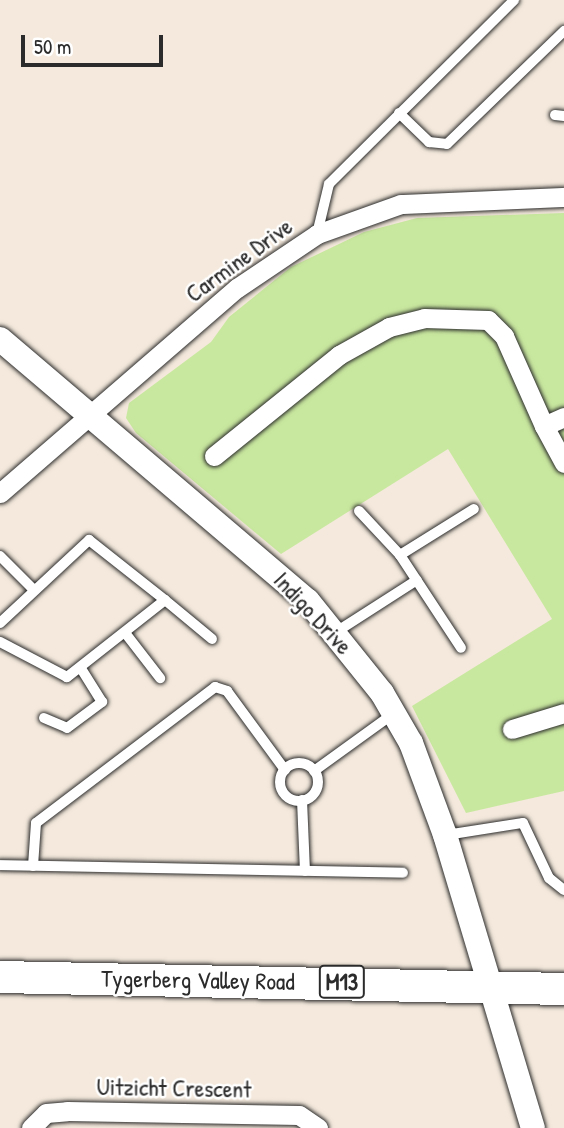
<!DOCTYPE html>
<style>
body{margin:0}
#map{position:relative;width:564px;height:1128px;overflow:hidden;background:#f4e9dc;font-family:"Patrick Hand",sans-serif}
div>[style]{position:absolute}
.green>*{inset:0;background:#c9e89f}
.roads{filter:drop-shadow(0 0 2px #2b2b2b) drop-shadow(0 0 2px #2b2b2b)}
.service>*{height:10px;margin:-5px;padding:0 5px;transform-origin:5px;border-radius:5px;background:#fff}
.service>.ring{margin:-5px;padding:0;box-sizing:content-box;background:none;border:10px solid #fff;border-radius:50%}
.minor>*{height:19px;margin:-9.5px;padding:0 9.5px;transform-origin:9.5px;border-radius:9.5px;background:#fff}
.tertiary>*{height:24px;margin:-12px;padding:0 12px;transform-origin:12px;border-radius:12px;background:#fff}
.primary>*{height:32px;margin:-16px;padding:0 16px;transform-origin:16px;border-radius:16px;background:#fff}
span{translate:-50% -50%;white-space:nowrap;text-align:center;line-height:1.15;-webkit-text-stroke:5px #fff;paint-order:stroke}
.shield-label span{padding:2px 5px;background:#fff;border:2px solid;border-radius:5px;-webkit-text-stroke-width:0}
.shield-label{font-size:23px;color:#2b2b2b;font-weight:700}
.street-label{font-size:24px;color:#2b2b2b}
.scale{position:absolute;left:21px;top:35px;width:142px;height:32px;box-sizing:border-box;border:4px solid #2b2b2b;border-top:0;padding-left:9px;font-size:21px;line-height:24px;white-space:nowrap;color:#2b2b2b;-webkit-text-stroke:5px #fff;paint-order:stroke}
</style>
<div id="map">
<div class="green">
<div style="clip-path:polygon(564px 213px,564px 791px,466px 813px,412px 706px,552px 619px,448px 449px,281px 554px,136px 433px,126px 418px,129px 403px,211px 342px,229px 317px,291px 267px,364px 232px,417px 218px)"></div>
</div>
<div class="roads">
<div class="service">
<div style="left:399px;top:113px;width:42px;rotate:44deg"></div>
<div style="left:429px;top:142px;width:18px;rotate:6deg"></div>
<div style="left:447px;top:144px;width:163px;rotate:-44deg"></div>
<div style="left:555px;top:115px;width:9px;rotate:6deg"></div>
<div style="left:317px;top:234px;width:51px;rotate:-76.5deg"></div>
<div style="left:329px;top:184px;width:261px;rotate:-44.8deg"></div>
<div style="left:359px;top:511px;width:60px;rotate:47deg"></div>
<div style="left:400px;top:555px;width:111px;rotate:56.7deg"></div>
<div style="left:400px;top:555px;width:87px;rotate:-31.9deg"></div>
<div style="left:0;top:556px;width:48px;rotate:45deg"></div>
<div style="left:165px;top:600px;width:61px;rotate:39.7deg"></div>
<div style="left:0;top:623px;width:122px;rotate:-43deg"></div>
<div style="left:89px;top:540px;width:97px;rotate:38.3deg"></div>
<div style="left:165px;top:600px;width:125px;rotate:141.8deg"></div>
<div style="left:67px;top:677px;width:76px;rotate:-152.4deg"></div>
<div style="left:336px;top:632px;width:96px;rotate:-32.7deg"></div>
<div style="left:126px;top:634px;width:56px;rotate:52.3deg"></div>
<div style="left:44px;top:718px;width:25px;rotate:23deg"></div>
<div style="left:67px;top:728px;width:44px;rotate:-36.6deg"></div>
<div style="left:102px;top:702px;width:40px;rotate:-122deg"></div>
<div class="ring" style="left:280px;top:763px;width:28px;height:28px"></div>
<div style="left:314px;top:771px;width:99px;rotate:-35.9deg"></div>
<div style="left:302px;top:800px;width:71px;rotate:87.6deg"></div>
<div style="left:446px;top:835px;width:78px;rotate:-8.9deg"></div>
<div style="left:523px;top:823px;width:61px;rotate:64.7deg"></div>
<div style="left:549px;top:878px;width:19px;rotate:39deg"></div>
<div style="left:0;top:865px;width:403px;rotate:1.1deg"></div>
<div style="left:33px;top:866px;width:43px;rotate:-86deg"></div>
<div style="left:36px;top:823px;width:225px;rotate:-37.2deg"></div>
<div style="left:215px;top:687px;width:13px;rotate:18deg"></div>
<div style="left:227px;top:691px;width:98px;rotate:53.7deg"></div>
</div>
<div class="minor">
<div style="left:564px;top:417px;width:22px;rotate:156deg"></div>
<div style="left:544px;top:426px;width:42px;rotate:61.6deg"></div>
<div style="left:214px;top:456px;width:161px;rotate:-38.9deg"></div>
<div style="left:339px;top:355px;width:57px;rotate:-29.2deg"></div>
<div style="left:389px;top:327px;width:36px;rotate:-14deg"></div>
<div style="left:424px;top:318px;width:64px;rotate:1.8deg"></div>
<div style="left:488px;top:320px;width:23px;rotate:45deg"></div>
<div style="left:504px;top:336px;width:98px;rotate:66deg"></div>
<div style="left:0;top:493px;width:313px;rotate:-40.9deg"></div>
<div style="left:237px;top:288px;width:97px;rotate:-34deg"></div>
<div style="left:317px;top:234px;width:89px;rotate:-19.7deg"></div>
<div style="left:401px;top:204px;width:163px;rotate:-2.5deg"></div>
<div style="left:512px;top:729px;width:54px;rotate:-17.1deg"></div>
<div style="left:31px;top:1128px;width:21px;rotate:-45deg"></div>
<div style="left:46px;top:1113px;width:21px;rotate:-5deg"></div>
<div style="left:67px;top:1111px;width:232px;rotate:1deg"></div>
<div style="left:299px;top:1115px;width:23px;rotate:34deg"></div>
</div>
<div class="tertiary">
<div style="left:0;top:339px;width:404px;rotate:40.4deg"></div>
<div style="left:308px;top:601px;width:118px;rotate:51.2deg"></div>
<div style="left:382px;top:693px;width:58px;rotate:59.9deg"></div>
<div style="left:411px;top:743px;width:98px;rotate:69.7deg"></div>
<div style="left:445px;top:835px;width:306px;rotate:73.3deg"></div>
</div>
<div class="primary">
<div style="left:0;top:977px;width:564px;rotate:1.22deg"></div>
</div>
</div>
<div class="shield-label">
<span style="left:342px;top:982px">M13</span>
</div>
<div class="street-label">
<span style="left:239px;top:260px;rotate:-36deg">Carmine Drive</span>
<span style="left:313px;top:613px;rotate:47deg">Indigo Drive</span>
<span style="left:198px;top:980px;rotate:1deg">Tygerberg Valley Road</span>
<span style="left:174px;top:1088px;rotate:1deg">Uitzicht Crescent</span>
</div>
<div class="scale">50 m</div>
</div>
